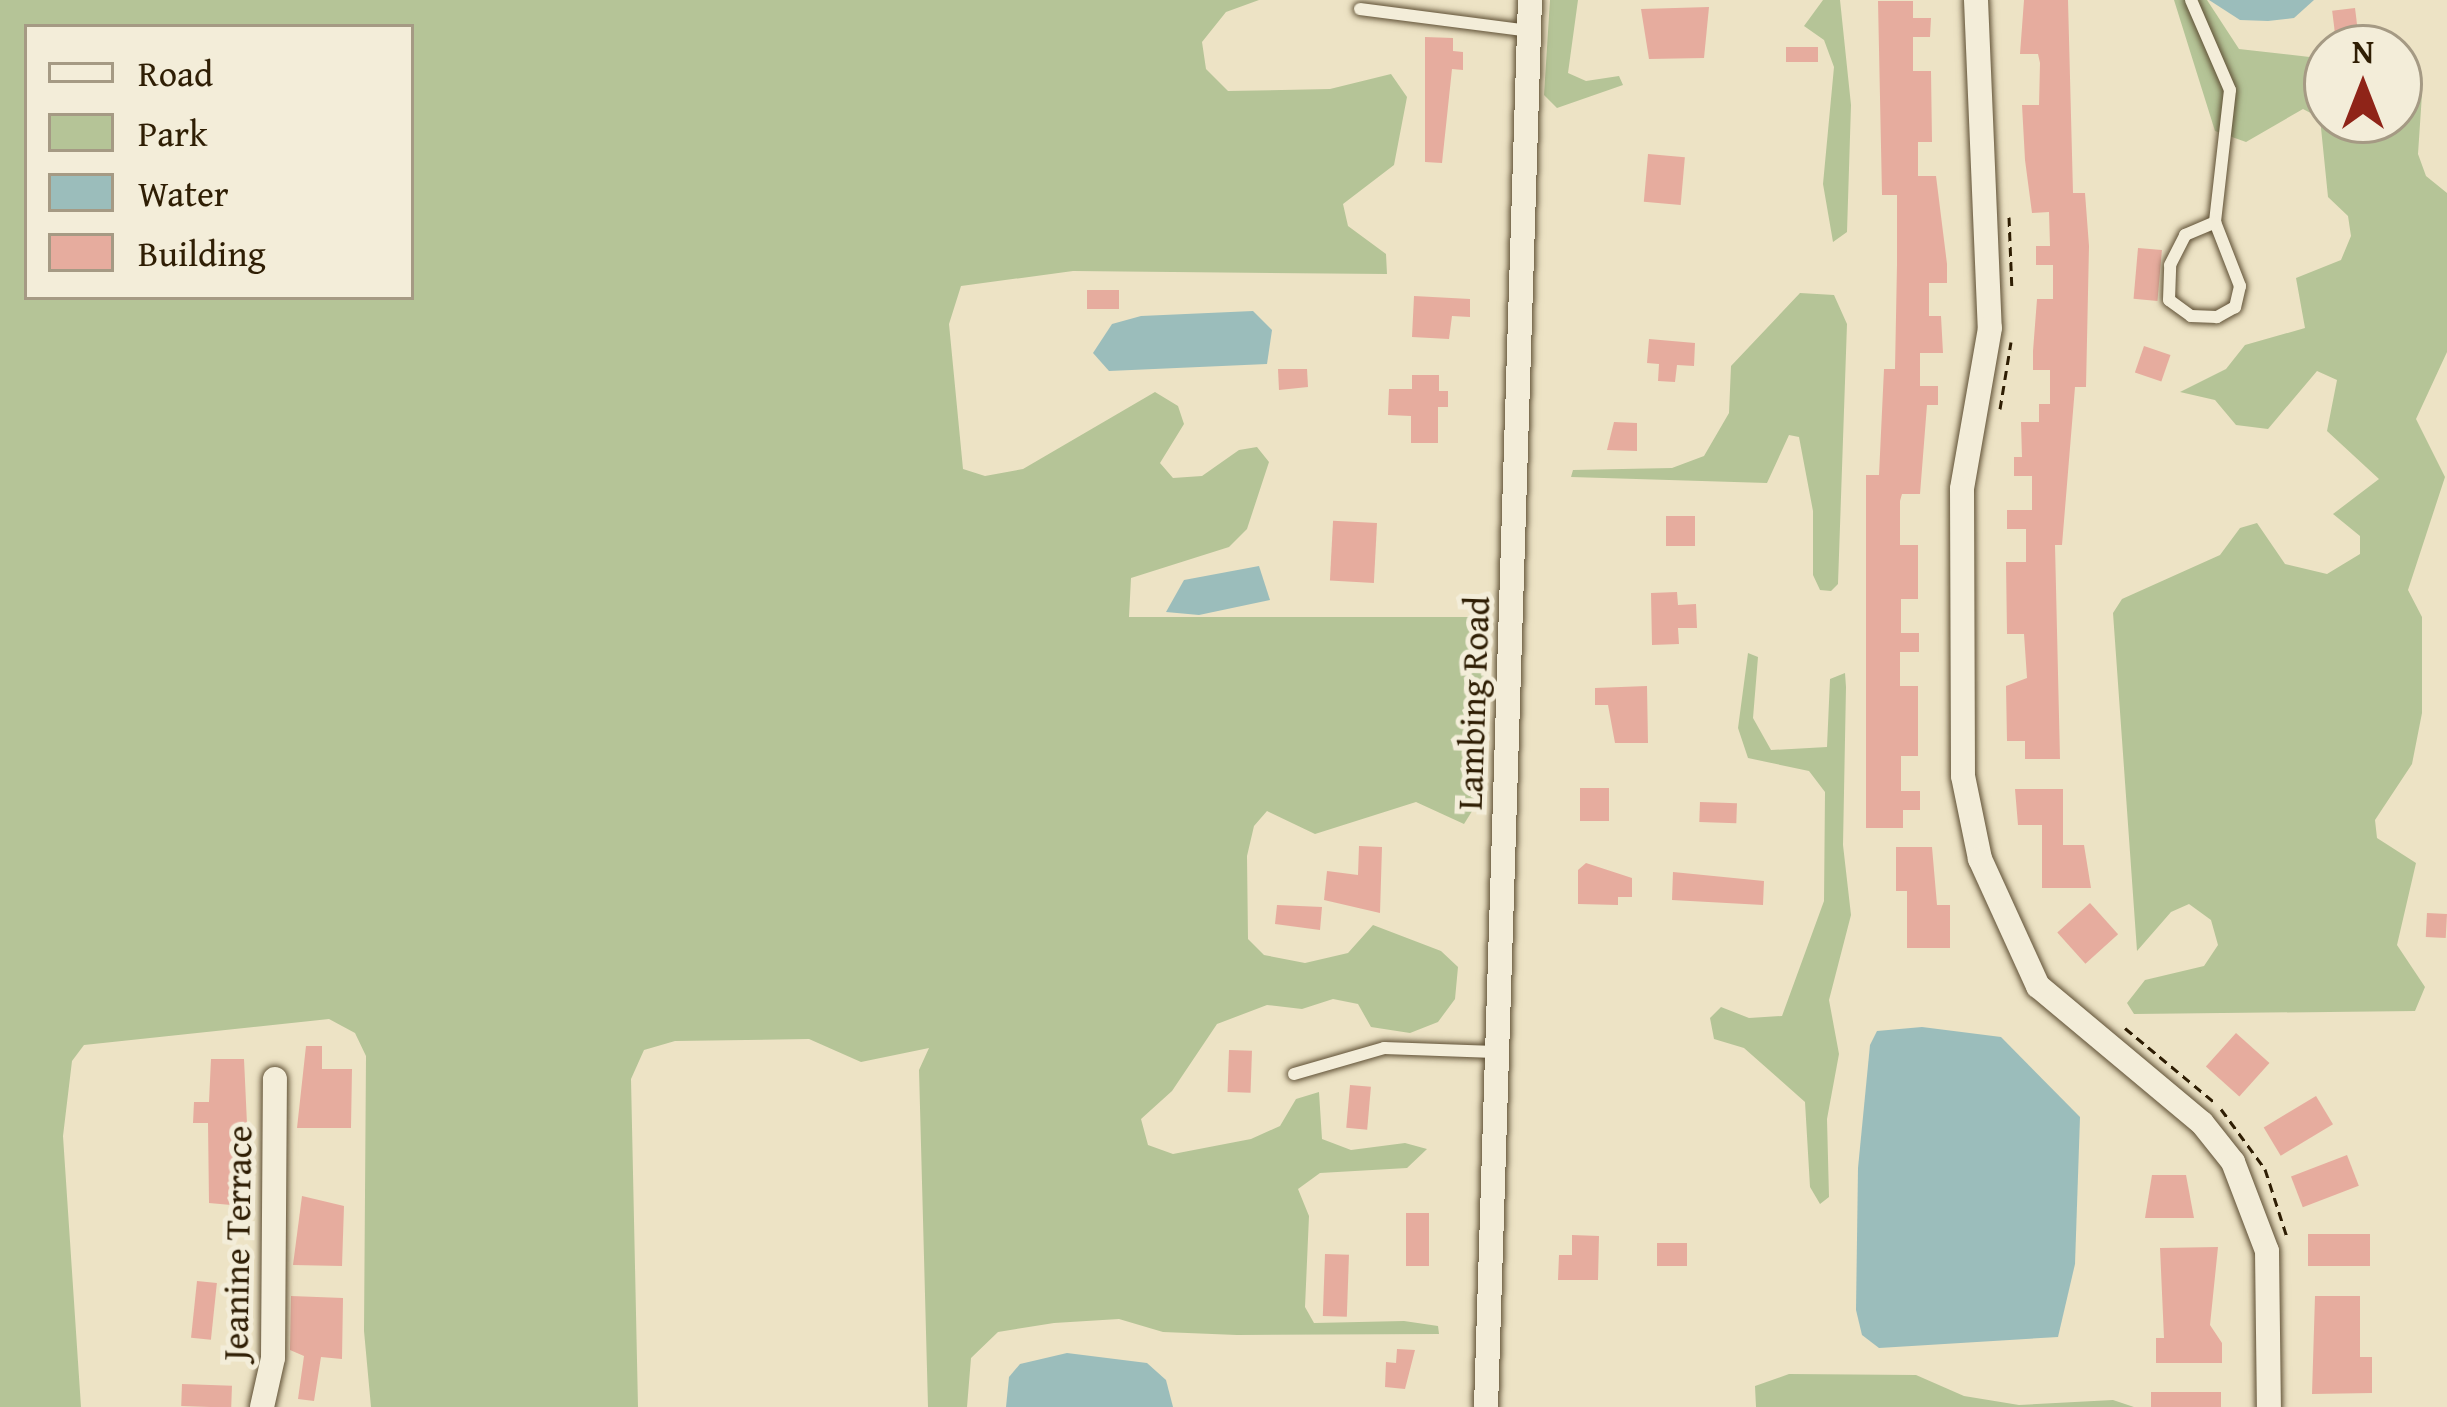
<!DOCTYPE html>
<style>
body{margin:0}
#map{position:relative;width:2447px;height:1407px;overflow:hidden;background:#ede3c5;font-family:"Gentium Book Plus",serif}
div>[style]{position:absolute}
.green>*{inset:0;background:#b5c497}
.water>*{inset:0;background:#9bbdbb}
.building>*{inset:0;background:#e6ac9e;transform-origin:0 0}
.path>*{height:3px;margin-top:-1.5px;transform-origin:0;background:repeating-linear-gradient(90deg,#2f1e04 0 9px,transparent 0 15px)}
.roads{filter:drop-shadow(0 0 3px #5e4f34) drop-shadow(0 0 3px #5e4f34)}
.service>*{height:12px;margin:-6px;padding:0 6px;transform-origin:6px;border-radius:6px;background:#f3edd9}
.minor>*{height:24px;margin:-12px;padding:0 12px;transform-origin:12px;border-radius:12px;background:#f3edd9}
span{translate:-50% -50%;white-space:nowrap;text-align:center;line-height:1.15;-webkit-text-stroke:10px #f3edd9;paint-order:stroke}
.street-label{font-size:36px;color:#2f1e04}
.legend{position:absolute;left:24px;top:24px;width:390px;height:276px;box-sizing:border-box;background:#f3edd9;border:3px solid #a59a84;margin:0;padding:15px 21px;list-style:none;font-size:36px;color:#2f1e04}
.legend li{display:flex;align-items:center;gap:24px;height:60px}
.legend b{width:60px;border:3px solid #a59a84}
.north{position:absolute;left:2303px;top:24px;width:120px;height:120px;box-sizing:border-box;background:#f3edd9;border:3px solid #a59a84;border-radius:50%;rotate:0deg;font-size:33px;font-weight:700;line-height:48px;text-align:center;color:#2f1e04}
.north::after{content:'';display:block;margin:auto;width:42px;height:54px;background:#8f2418;clip-path:polygon(50% 0,100% 100%,50% 72%,0 100%)}
</style>
<div id="map">
<div class="green">
<div style="clip-path:polygon(evenodd,0 0,1259px 0,1226px 12px,1202px 42px,1206px 69px,1228px 91px,1330px 89px,1391px 74px,1407px 97px,1394px 165px,1343px 204px,1348px 226px,1386px 254px,1387px 274px,1073px 271px,961px 286px,949px 324px,963px 469px,985px 476px,1023px 469px,1155px 392px,1178px 406px,1184px 424px,1160px 463px,1173px 478px,1202px 476px,1239px 450px,1257px 447px,1269px 462px,1247px 529px,1229px 547px,1131px 578px,1129px 617px,1487px 617px,1479px 800px,1464px 824px,1416px 802px,1315px 834px,1267px 811px,1254px 826px,1247px 856px,1248px 939px,1264px 955px,1305px 963px,1348px 953px,1373px 925px,1441px 951px,1458px 967px,1455px 999px,1438px 1022px,1410px 1033px,1371px 1027px,1358px 1004px,1333px 999px,1302px 1009px,1267px 1005px,1217px 1024px,1172px 1091px,1141px 1119px,1148px 1145px,1173px 1154px,1251px 1139px,1280px 1126px,1296px 1099px,1319px 1092px,1322px 1139px,1351px 1150px,1405px 1143px,1427px 1149px,1407px 1168px,1320px 1173px,1298px 1189px,1309px 1216px,1305px 1307px,1314px 1323px,1404px 1321px,1438px 1326px,1439px 1334px,1237px 1335px,1163px 1332px,1119px 1319px,1054px 1323px,998px 1332px,971px 1358px,967px 1407px,928px 1407px,919px 1070px,929px 1048px,861px 1062px,809px 1039px,675px 1041px,644px 1050px,631px 1079px,638px 1407px,371px 1407px,364px 1331px,366px 1056px,355px 1033px,329px 1019px,84px 1045px,72px 1061px,63px 1136px,81px 1407px,0 1407px,0 0,27px 27px,411px 27px,411px 297px,27px 297px,27px 27px)"></div>
<div style="clip-path:polygon(1550px 0,1578px 0,1568px 73px,1586px 81px,1619px 76px,1623px 85px,1557px 108px,1544px 95px)"></div>
<div style="clip-path:polygon(1823px 0,1840px 0,1851px 105px,1847px 232px,1833px 242px,1823px 184px,1834px 67px,1824px 40px,1804px 26px)"></div>
<div style="clip-path:polygon(2174px 0,2207px 0,2239px 49px,2327px 59px,2327px 120px,2399px 120px,2399px 91px,2422px 94px,2418px 154px,2426px 176px,2447px 193px,2447px 352px,2416px 419px,2445px 477px,2408px 590px,2422px 617px,2422px 713px,2412px 764px,2375px 820px,2377px 838px,2416px 863px,2397px 945px,2425px 987px,2415px 1011px,2134px 1014px,2127px 1003px,2145px 980px,2204px 966px,2218px 945px,2211px 920px,2189px 904px,2171px 912px,2137px 951px,2113px 613px,2122px 599px,2220px 555px,2240px 528px,2257px 523px,2285px 564px,2327px 574px,2360px 554px,2360px 536px,2333px 514px,2379px 479px,2327px 431px,2337px 380px,2317px 371px,2268px 429px,2236px 425px,2215px 400px,2180px 392px,2226px 369px,2245px 345px,2305px 328px,2296px 278px,2341px 260px,2351px 236px,2348px 216px,2328px 197px,2320px 118px,2303px 109px,2246px 142px,2215px 131px)"></div>
<div style="clip-path:polygon(1800px 293px,1834px 295px,1847px 324px,1838px 584px,1831px 591px,1820px 590px,1813px 575px,1813px 511px,1799px 437px,1789px 435px,1767px 483px,1571px 477px,1573px 470px,1672px 468px,1704px 456px,1729px 413px,1731px 366px)"></div>
<div style="clip-path:polygon(1748px 653px,1758px 657px,1753px 718px,1771px 750px,1827px 747px,1830px 679px,1845px 673px,1846px 687px,1843px 845px,1851px 915px,1829px 1000px,1839px 1054px,1827px 1119px,1829px 1197px,1820px 1204px,1810px 1187px,1805px 1102px,1744px 1048px,1714px 1039px,1710px 1018px,1721px 1007px,1749px 1018px,1782px 1016px,1824px 901px,1825px 792px,1809px 771px,1748px 758px,1738px 728px)"></div>
<div style="clip-path:polygon(1789px 1374px,1916px 1375px,1964px 1396px,2019px 1405px,2113px 1400px,2134px 1407px,1756px 1407px,1755px 1386px)"></div>
</div>
<div class="water">
<div style="clip-path:polygon(2209px 0,2314px 0,2294px 18px,2268px 21px,2240px 20px)"></div>
<div style="clip-path:polygon(1253px 311px,1272px 330px,1267px 364px,1109px 371px,1093px 353px,1112px 324px,1141px 316px)"></div>
<div style="clip-path:polygon(1259px 566px,1270px 600px,1199px 615px,1166px 612px,1184px 580px)"></div>
<div style="clip-path:polygon(1922px 1027px,2001px 1037px,2080px 1117px,2075px 1264px,2058px 1337px,1879px 1348px,1862px 1335px,1856px 1310px,1858px 1168px,1870px 1045px,1877px 1031px)"></div>
<div style="clip-path:polygon(1067px 1353px,1147px 1363px,1166px 1380px,1173px 1407px,1006px 1407px,1009px 1377px,1020px 1364px)"></div>
</div>
<div class="building">
<div style="clip-path:polygon(2024px 0,2068px 0,2073px 193px,2085px 193px,2089px 246px,2086px 387px,2075px 387px,2062px 545px,2055px 545px,2060px 759px,2025px 759px,2025px 741px,2007px 741px,2006px 686px,2027px 678px,2024px 634px,2007px 634px,2006px 562px,2026px 562px,2026px 529px,2007px 529px,2007px 510px,2032px 510px,2032px 476px,2014px 476px,2014px 457px,2022px 457px,2021px 422px,2039px 422px,2039px 404px,2050px 404px,2050px 370px,2033px 370px,2033px 351px,2037px 299px,2053px 299px,2053px 265px,2036px 265px,2036px 246px,2050px 246px,2049px 212px,2032px 213px,2025px 160px,2022px 105px,2039px 105px,2040px 63px,2038px 54px,2020px 54px)"></div>
<div style="clip-path:polygon(1878px 1px,1913px 1px,1913px 18px,1931px 18px,1930px 37px,1913px 37px,1913px 71px,1931px 71px,1932px 142px,1918px 142px,1918px 176px,1936px 176px,1947px 264px,1947px 283px,1929px 283px,1929px 316px,1941px 316px,1943px 353px,1920px 353px,1920px 386px,1938px 386px,1938px 405px,1927px 405px,1920px 494px,1902px 494px,1900px 501px,1900px 545px,1918px 545px,1918px 599px,1901px 599px,1901px 633px,1919px 633px,1919px 652px,1900px 652px,1900px 686px,1918px 686px,1918px 756px,1901px 756px,1901px 791px,1920px 791px,1920px 810px,1903px 810px,1903px 828px,1866px 828px,1866px 475px,1879px 475px,1884px 369px,1895px 369px,1897px 264px,1897px 195px,1882px 195px)"></div>
<div style="clip-path:polygon(1709px 7px,1704px 58px,1649px 59px,1641px 9px)"></div>
<div style="left:2355px;top:8px;width:38px;height:23px;rotate:83deg"></div>
<div style="clip-path:polygon(1425px 37px,1453px 38px,1453px 51px,1463px 52px,1463px 70px,1452px 69px,1442px 163px,1425px 162px)"></div>
<div style="left:1786px;top:47px;width:32px;height:15px"></div>
<div style="left:1648px;top:154px;width:37px;height:48px;rotate:5deg"></div>
<div style="left:2138px;top:248px;width:24px;height:51px;rotate:5deg"></div>
<div style="left:1119px;top:290px;width:19px;height:32px;rotate:90deg"></div>
<div style="clip-path:polygon(1414px 296px,1470px 299px,1470px 317px,1452px 316px,1449px 339px,1412px 337px)"></div>
<div style="clip-path:polygon(1649px 339px,1695px 343px,1694px 366px,1677px 365px,1675px 382px,1658px 381px,1659px 364px,1647px 363px)"></div>
<div style="left:2144px;top:346px;width:28px;height:28px;rotate:19deg"></div>
<div style="clip-path:polygon(1278px 369px,1307px 369px,1308px 387px,1279px 390px)"></div>
<div style="clip-path:polygon(1412px 375px,1439px 375px,1439px 391px,1448px 391px,1448px 407px,1438px 407px,1438px 443px,1411px 443px,1411px 416px,1388px 415px,1389px 389px,1412px 389px)"></div>
<div style="clip-path:polygon(1614px 422px,1637px 423px,1637px 451px,1607px 450px)"></div>
<div style="left:1666px;top:516px;width:29px;height:30px"></div>
<div style="left:1377px;top:523px;width:60px;height:44px;rotate:93deg"></div>
<div style="clip-path:polygon(1677px 592px,1678px 605px,1696px 604px,1697px 628px,1678px 628px,1679px 644px,1652px 645px,1651px 593px)"></div>
<div style="clip-path:polygon(1647px 686px,1648px 743px,1615px 743px,1608px 705px,1595px 705px,1595px 688px)"></div>
<div style="left:1580px;top:788px;width:29px;height:33px"></div>
<div style="clip-path:polygon(2015px 789px,2063px 789px,2063px 845px,2084px 845px,2091px 888px,2042px 888px,2042px 825px,2018px 825px)"></div>
<div style="left:1700px;top:802px;width:37px;height:20px;rotate:2deg"></div>
<div style="clip-path:polygon(1359px 846px,1382px 847px,1380px 913px,1324px 900px,1327px 871px,1358px 875px)"></div>
<div style="clip-path:polygon(1896px 847px,1932px 847px,1937px 905px,1950px 905px,1950px 948px,1907px 948px,1907px 891px,1896px 891px)"></div>
<div style="clip-path:polygon(1586px 863px,1632px 878px,1632px 897px,1618px 897px,1618px 905px,1578px 904px,1578px 870px)"></div>
<div style="clip-path:polygon(1673px 872px,1764px 881px,1763px 905px,1672px 900px)"></div>
<div style="left:2090px;top:903px;width:42px;height:44px;rotate:48deg"></div>
<div style="clip-path:polygon(1277px 905px,1322px 907px,1320px 930px,1275px 924px)"></div>
<div style="left:2427px;top:913px;width:20px;height:24px;rotate:3deg"></div>
<div style="left:2236px;top:1033px;width:45px;height:45px;rotate:42deg"></div>
<div style="clip-path:polygon(306px 1046px,322px 1046px,322px 1069px,352px 1069px,351px 1128px,297px 1128px)"></div>
<div style="left:1229px;top:1050px;width:23px;height:42px;rotate:2deg"></div>
<div style="clip-path:polygon(211px 1059px,244px 1059px,247px 1124px,231px 1205px,209px 1203px,208px 1123px,193px 1123px,194px 1102px,209px 1102px)"></div>
<div style="left:1350px;top:1085px;width:21px;height:43px;rotate:5deg"></div>
<div style="left:2316px;top:1096px;width:33px;height:61px;rotate:59deg"></div>
<div style="left:2347px;top:1155px;width:33px;height:60px;rotate:69deg"></div>
<div style="clip-path:polygon(2152px 1175px,2186px 1175px,2194px 1218px,2145px 1218px)"></div>
<div style="clip-path:polygon(302px 1196px,344px 1206px,342px 1266px,293px 1265px)"></div>
<div style="left:1406px;top:1213px;width:23px;height:53px"></div>
<div style="left:2308px;top:1234px;width:62px;height:32px"></div>
<div style="clip-path:polygon(1572px 1235px,1599px 1236px,1598px 1280px,1558px 1280px,1559px 1255px,1572px 1255px)"></div>
<div style="left:1657px;top:1243px;width:30px;height:23px"></div>
<div style="clip-path:polygon(2218px 1247px,2210px 1325px,2222px 1343px,2222px 1363px,2156px 1363px,2156px 1338px,2164px 1338px,2160px 1248px)"></div>
<div style="left:1325px;top:1254px;width:24px;height:62px;rotate:2deg"></div>
<div style="left:197px;top:1281px;width:20px;height:57px;rotate:6deg"></div>
<div style="clip-path:polygon(291px 1296px,343px 1298px,342px 1359px,321px 1357px,314px 1401px,298px 1399px,304px 1356px,290px 1350px)"></div>
<div style="clip-path:polygon(2315px 1296px,2360px 1296px,2360px 1357px,2372px 1357px,2372px 1393px,2312px 1394px)"></div>
<div style="clip-path:polygon(1397px 1349px,1415px 1350px,1405px 1389px,1385px 1387px,1386px 1362px,1396px 1363px)"></div>
<div style="left:182px;top:1384px;width:50px;height:22px;rotate:2deg"></div>
<div style="left:2221px;top:1392px;width:15px;height:70px;rotate:90deg"></div>
</div>
<div class="path">
<div style="left:2009px;top:217px;width:74px;rotate:87.7deg"></div>
<div style="left:2000px;top:409px;width:68px;rotate:-80.7deg"></div>
<div style="left:2125px;top:1028px;width:116px;rotate:39.7deg"></div>
<div style="left:2221px;top:1109px;width:74px;rotate:53.7deg"></div>
<div style="left:2265px;top:1169px;width:71px;rotate:72.1deg"></div>
</div>
<div class="roads">
<div class="service">
<div style="left:2191px;top:0;width:98px;rotate:66.6deg"></div>
<div style="left:2230px;top:90px;width:133px;rotate:96.5deg"></div>
<div style="left:2215px;top:222px;width:69px;rotate:68.7deg"></div>
<div style="left:2240px;top:286px;width:22px;rotate:103deg"></div>
<div style="left:2235px;top:307px;width:21px;rotate:151deg"></div>
<div style="left:2217px;top:317px;width:26px;rotate:-178deg"></div>
<div style="left:2191px;top:316px;width:27px;rotate:-144deg"></div>
<div style="left:2169px;top:300px;width:35px;rotate:-88deg"></div>
<div style="left:2170px;top:265px;width:34px;rotate:-63deg"></div>
<div style="left:2185px;top:235px;width:33px;rotate:-23deg"></div>
<div style="left:1360px;top:9px;width:170px;rotate:7.4deg"></div>
<div style="left:1294px;top:1074px;width:94px;rotate:-16.1deg"></div>
<div style="left:1384px;top:1048px;width:111px;rotate:2.1deg"></div>
</div>
<div class="minor">
<div style="left:1976px;top:0;width:328px;rotate:87.6deg"></div>
<div style="left:1990px;top:328px;width:163px;rotate:99.9deg"></div>
<div style="left:1962px;top:489px;width:287px;rotate:89.8deg"></div>
<div style="left:1963px;top:776px;width:85px;rotate:78.4deg"></div>
<div style="left:1980px;top:859px;width:140px;rotate:65.5deg"></div>
<div style="left:2038px;top:986px;width:214px;rotate:39.9deg"></div>
<div style="left:2202px;top:1123px;width:50px;rotate:51.5deg"></div>
<div style="left:2233px;top:1162px;width:95px;rotate:69.1deg"></div>
<div style="left:2267px;top:1251px;width:156px;rotate:89.3deg"></div>
<div style="left:262px;top:1407px;width:50px;rotate:-77.3deg"></div>
<div style="left:273px;top:1358px;width:279px;rotate:-89.6deg"></div>
<div style="left:1486px;top:1407px;width:1408px;rotate:-88.21deg"></div>
</div>
</div>
<div class="street-label">
<span style="left:1472px;top:703px;rotate:-88deg">Lambing Road</span>
<span style="left:236px;top:1243px;rotate:-89deg">Jeanine Terrace</span>
</div>
<ul class="legend">
<li><b style="height:15px;background:#f3edd9"></b>Road</li>
<li><b style="height:33px;background:#b5c497"></b>Park</li>
<li><b style="height:33px;background:#9bbdbb"></b>Water</li>
<li><b style="height:33px;background:#e6ac9e"></b>Building</li>
</ul>
<div class="north">N</div>
</div>
